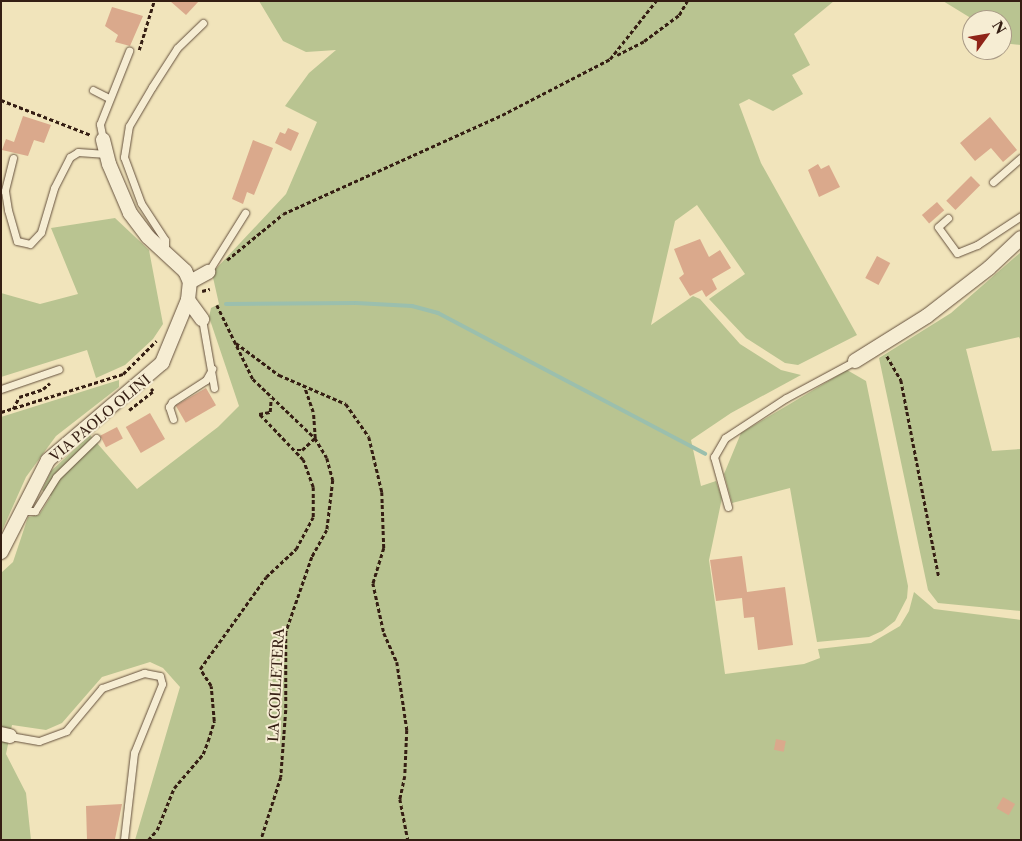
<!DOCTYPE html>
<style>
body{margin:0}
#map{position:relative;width:1022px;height:841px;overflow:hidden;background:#f1e4bb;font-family:"Libre Caslon Text",serif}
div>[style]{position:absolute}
.green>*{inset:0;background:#b9c491}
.stream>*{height:4px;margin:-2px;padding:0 2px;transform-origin:2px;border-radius:2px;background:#9bbfad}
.building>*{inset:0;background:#daa98c;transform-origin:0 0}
.path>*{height:2.5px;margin-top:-1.25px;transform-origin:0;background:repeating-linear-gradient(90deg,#351e13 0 4px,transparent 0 6.5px)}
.roads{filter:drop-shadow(0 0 1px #64503d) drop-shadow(0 0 1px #64503d)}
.service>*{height:7px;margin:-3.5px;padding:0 3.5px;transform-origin:3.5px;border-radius:3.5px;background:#f6edd3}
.minor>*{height:14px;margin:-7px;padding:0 7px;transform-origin:7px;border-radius:7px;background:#f6edd3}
span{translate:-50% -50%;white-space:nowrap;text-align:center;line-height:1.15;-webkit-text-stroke:4px #f6edd3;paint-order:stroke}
.street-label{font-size:14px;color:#351e13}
.frame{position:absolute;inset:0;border:2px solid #351e13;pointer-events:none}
.north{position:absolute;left:962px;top:10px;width:50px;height:50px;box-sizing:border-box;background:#f6edd3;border:1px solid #a99a86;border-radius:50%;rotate:58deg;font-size:14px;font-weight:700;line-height:20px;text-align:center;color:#351e13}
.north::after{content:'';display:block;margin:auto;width:18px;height:22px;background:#8f2418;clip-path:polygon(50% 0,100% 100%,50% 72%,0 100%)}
</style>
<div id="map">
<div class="green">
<div style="clip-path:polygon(259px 1px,834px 1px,794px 34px,810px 65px,792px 75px,803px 94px,773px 111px,749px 99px,739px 104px,761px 163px,857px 335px,798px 365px,785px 363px,746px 338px,709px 299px,745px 274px,697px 205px,675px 221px,651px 325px,693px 296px,700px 299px,740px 344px,781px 370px,801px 375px,731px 413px,691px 440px,701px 486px,716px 481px,722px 498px,709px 560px,725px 674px,804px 664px,820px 658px,818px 649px,871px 643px,900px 626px,909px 611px,914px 592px,934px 609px,1021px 620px,1021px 840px,135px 840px,180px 687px,163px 668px,150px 662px,102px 677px,62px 723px,46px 730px,12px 725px,6px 754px,26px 793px,31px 840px,1px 840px,1px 573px,13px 562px,28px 517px,39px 515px,51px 496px,42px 490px,51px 471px,90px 435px,137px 489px,218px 427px,239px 406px,209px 317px,211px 308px,219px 304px,212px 273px,286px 194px,317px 122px,285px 106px,309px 73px,336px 50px,306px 52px,283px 41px)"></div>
<div style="clip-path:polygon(943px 1px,1021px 1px,1021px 45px,1002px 43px,1002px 20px,974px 20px)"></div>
<div style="clip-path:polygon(115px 218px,149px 250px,163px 324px,153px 339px,125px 365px,96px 378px,87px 350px,1px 377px,1px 293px,40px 304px,78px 294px,51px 228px)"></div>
<div style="clip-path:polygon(1021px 252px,1021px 341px,1019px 337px,966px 349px,992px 451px,1021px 449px,1021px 611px,938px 603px,928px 590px,879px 358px,951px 313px)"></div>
<div style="clip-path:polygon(847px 370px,866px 381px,908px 586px,907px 598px,895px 621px,882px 631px,869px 637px,817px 642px,790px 488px,732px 503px,724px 474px,741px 433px)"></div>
<div style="clip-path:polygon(119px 380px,119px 387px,56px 436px,26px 477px,1px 533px,1px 417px)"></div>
</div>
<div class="stream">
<div style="left:226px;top:304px;width:130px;rotate:-0.4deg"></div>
<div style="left:356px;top:303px;width:56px;rotate:3.1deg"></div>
<div style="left:412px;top:306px;width:27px;rotate:15deg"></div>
<div style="left:438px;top:313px;width:302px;rotate:27.8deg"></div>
</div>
<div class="building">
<div style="clip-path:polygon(170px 1px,199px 1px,186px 15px)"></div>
<div style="clip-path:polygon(112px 7px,143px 16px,130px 46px,115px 42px,118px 35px,105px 26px)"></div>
<div style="clip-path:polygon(23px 116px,51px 125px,44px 143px,34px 140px,28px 156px,2px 150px,6px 139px,14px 142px)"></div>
<div style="clip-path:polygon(990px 117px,1017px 150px,1003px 162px,991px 148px,975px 161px,960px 143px)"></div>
<div style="clip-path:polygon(288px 128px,299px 133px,291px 151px,275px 143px,280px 132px,285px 134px)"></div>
<div style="clip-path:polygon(253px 140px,273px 148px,254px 195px,247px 192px,243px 204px,232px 199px)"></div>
<div style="clip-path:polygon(818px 164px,821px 169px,829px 165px,840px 187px,819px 197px,808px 170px)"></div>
<div style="left:971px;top:176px;width:13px;height:35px;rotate:45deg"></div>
<div style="left:937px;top:202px;width:11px;height:20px;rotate:49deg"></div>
<div style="clip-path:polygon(700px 239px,709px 257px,720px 250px,731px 268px,712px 279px,717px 289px,706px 297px,702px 290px,690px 296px,679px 278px,684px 274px,674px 249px)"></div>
<div style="left:877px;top:256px;width:15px;height:25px;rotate:28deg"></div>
<div style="left:206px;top:388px;width:20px;height:35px;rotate:60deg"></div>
<div style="left:150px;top:413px;width:30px;height:28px;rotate:60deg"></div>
<div style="left:117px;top:427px;width:13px;height:19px;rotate:63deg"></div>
<div style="clip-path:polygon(742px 556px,747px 592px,785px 587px,793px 645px,758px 650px,754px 617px,744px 618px,742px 598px,716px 601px,710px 560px)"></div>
<div style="left:776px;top:739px;width:10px;height:11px;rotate:11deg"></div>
<div style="left:1003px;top:797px;width:14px;height:13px;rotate:30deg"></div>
<div style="clip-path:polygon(122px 804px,115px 839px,87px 840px,86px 806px)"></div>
</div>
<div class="path">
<div style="left:139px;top:50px;width:51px;rotate:-73deg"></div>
<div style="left:617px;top:55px;width:30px;rotate:-27deg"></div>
<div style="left:644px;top:41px;width:44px;rotate:-36.6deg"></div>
<div style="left:679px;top:15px;width:16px;rotate:-60deg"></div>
<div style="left:1px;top:100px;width:97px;rotate:21.3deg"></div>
<div style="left:227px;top:260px;width:72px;rotate:-39.4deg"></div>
<div style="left:283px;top:214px;width:240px;rotate:-24.3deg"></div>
<div style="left:502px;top:115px;width:122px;rotate:-27.4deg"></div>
<div style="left:610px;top:59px;width:74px;rotate:-51.6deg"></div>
<div style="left:202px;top:291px;width:8px;rotate:-14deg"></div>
<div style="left:217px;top:305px;width:82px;rotate:64.1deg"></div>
<div style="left:253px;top:379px;width:86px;rotate:43.6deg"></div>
<div style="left:315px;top:438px;width:23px;rotate:59deg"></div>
<div style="left:327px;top:458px;width:23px;rotate:75deg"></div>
<div style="left:333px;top:480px;width:50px;rotate:96.8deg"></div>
<div style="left:327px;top:530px;width:31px;rotate:119deg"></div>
<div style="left:312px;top:557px;width:79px;rotate:109.1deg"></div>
<div style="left:286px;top:632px;width:78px;rotate:90deg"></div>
<div style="left:286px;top:710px;width:67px;rotate:94.3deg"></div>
<div style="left:281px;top:777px;width:66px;rotate:107.6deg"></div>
<div style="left:236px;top:343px;width:54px;rotate:36.7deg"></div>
<div style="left:279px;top:375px;width:73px;rotate:23.4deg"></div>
<div style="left:346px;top:404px;width:40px;rotate:55.1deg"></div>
<div style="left:369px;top:437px;width:57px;rotate:76.7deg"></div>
<div style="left:382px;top:492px;width:56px;rotate:88deg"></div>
<div style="left:384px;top:548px;width:37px;rotate:107deg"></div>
<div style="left:373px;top:583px;width:51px;rotate:77.6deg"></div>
<div style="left:384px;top:633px;width:32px;rotate:66deg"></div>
<div style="left:397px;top:662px;width:69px;rotate:81.6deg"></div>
<div style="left:407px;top:730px;width:46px;rotate:92.5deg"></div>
<div style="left:405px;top:776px;width:24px;rotate:102deg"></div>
<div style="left:400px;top:799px;width:42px;rotate:79deg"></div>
<div style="left:887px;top:356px;width:28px;rotate:60deg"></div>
<div style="left:901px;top:380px;width:201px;rotate:79.1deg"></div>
<div style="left:13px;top:409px;width:13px;rotate:-63deg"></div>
<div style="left:19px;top:397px;width:25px;rotate:-18deg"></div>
<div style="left:43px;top:389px;width:9px;rotate:-41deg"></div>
<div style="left:129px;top:410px;width:31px;rotate:-38deg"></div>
<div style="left:153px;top:391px;width:3px;rotate:-135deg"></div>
<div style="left:1px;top:412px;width:128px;rotate:-17.3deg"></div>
<div style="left:123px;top:374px;width:47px;rotate:-45deg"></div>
<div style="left:297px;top:450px;width:5px"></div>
<div style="left:302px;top:450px;width:18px;rotate:-43deg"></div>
<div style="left:315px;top:438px;width:26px;rotate:-94deg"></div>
<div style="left:313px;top:412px;width:28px;rotate:-109deg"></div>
<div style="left:148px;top:840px;width:13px;rotate:-48deg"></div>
<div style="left:157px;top:830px;width:45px;rotate:-68deg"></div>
<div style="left:174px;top:788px;width:45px;rotate:-49.5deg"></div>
<div style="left:203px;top:754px;width:14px;rotate:-69deg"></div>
<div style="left:208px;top:741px;width:21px;rotate:-73deg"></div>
<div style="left:214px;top:721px;width:35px;rotate:-95deg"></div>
<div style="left:211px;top:686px;width:20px;rotate:-123deg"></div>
<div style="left:200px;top:669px;width:113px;rotate:-54.3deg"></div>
<div style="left:266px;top:577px;width:41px;rotate:-43deg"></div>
<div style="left:296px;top:549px;width:36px;rotate:-62deg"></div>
<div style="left:313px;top:517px;width:30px;rotate:-90deg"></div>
<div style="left:313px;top:487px;width:29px;rotate:-110deg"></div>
<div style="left:303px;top:460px;width:64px;rotate:-133.7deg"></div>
<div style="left:259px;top:414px;width:11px;rotate:-10deg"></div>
<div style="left:270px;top:412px;width:14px;rotate:-86deg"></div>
</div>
<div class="roads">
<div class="service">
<div style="left:93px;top:90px;width:18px;rotate:27deg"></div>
<div style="left:103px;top:140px;width:16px;rotate:-101deg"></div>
<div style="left:100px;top:124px;width:79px;rotate:-68.3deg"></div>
<div style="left:13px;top:158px;width:34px;rotate:104deg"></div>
<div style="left:5px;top:191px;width:19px;rotate:81deg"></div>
<div style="left:8px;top:210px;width:32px;rotate:74deg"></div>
<div style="left:17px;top:241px;width:13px;rotate:13deg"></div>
<div style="left:30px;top:244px;width:16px;rotate:-47deg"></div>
<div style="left:41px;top:232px;width:46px;rotate:-73.5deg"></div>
<div style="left:54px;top:188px;width:35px;rotate:-63deg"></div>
<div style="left:70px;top:157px;width:9px;rotate:-32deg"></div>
<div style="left:78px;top:152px;width:28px;rotate:4deg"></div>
<div style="left:993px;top:182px;width:37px;rotate:-41deg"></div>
<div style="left:948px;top:218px;width:13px;rotate:138deg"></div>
<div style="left:938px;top:227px;width:32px;rotate:54deg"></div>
<div style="left:957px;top:253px;width:22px;rotate:-22deg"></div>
<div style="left:977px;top:245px;width:53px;rotate:-33.4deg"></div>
<div style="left:165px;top:250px;width:10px;rotate:-90deg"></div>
<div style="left:165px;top:240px;width:44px;rotate:-123deg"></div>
<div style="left:141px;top:203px;width:49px;rotate:-110.3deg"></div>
<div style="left:124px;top:157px;width:31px;rotate:-81deg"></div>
<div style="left:129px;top:126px;width:45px;rotate:-59.5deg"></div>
<div style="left:152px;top:87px;width:46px;rotate:-57.3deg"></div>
<div style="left:177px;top:48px;width:36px;rotate:-44deg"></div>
<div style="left:208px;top:272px;width:70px;rotate:-57.9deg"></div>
<div style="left:202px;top:319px;width:70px;rotate:80.1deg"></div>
<div style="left:1px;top:389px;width:61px;rotate:-19deg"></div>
<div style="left:173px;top:419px;width:13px;rotate:-108deg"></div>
<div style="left:169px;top:407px;width:6px;rotate:-59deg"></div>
<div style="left:172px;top:402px;width:40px;rotate:-32.9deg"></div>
<div style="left:206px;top:380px;width:13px;rotate:-61deg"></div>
<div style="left:728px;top:507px;width:52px;rotate:-105.6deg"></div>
<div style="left:714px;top:457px;width:22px;rotate:-60deg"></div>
<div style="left:725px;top:438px;width:73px;rotate:-33.3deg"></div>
<div style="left:786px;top:398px;width:78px;rotate:-28.2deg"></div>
<div style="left:20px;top:511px;width:15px"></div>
<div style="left:35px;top:511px;width:40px;rotate:-58deg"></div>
<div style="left:56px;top:477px;width:56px;rotate:-44.3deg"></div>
<div style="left:10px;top:736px;width:29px;rotate:10deg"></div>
<div style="left:39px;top:741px;width:29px;rotate:-20deg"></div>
<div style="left:66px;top:731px;width:56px;rotate:-50.1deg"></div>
<div style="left:102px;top:688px;width:45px;rotate:-19.7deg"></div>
<div style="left:144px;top:673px;width:16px;rotate:11deg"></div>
<div style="left:160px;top:676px;width:8px;rotate:76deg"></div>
<div style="left:162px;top:684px;width:74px;rotate:112.1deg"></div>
<div style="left:134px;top:753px;width:88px;rotate:96.6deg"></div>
</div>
<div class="minor">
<div style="left:190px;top:282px;width:21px;rotate:-29deg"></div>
<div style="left:188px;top:300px;width:24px;rotate:54deg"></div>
<div style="left:855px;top:361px;width:85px;rotate:-32deg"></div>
<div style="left:927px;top:316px;width:78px;rotate:-37.7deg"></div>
<div style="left:989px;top:268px;width:44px;rotate:-43.2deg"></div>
<div style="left:1px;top:552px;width:103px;rotate:-62.9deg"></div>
<div style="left:48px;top:460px;width:150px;rotate:-40.4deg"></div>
<div style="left:162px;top:363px;width:68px;rotate:-67.6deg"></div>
<div style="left:188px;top:300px;width:18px;rotate:-84deg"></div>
<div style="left:190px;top:282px;width:12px;rotate:-114deg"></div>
<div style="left:185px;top:271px;width:50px;rotate:-137.4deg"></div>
<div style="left:148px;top:237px;width:30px;rotate:-127deg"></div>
<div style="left:130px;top:213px;width:53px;rotate:-113.2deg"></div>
<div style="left:109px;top:164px;width:25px;rotate:-104deg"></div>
<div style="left:1px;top:734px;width:9px;rotate:13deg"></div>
</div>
</div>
<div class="street-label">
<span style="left:100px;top:418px;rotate:-40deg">VIA PAOLO OLINI</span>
<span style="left:276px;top:685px;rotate:-87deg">LA COLLETERA</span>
</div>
<div class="frame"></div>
<div class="north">N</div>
</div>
